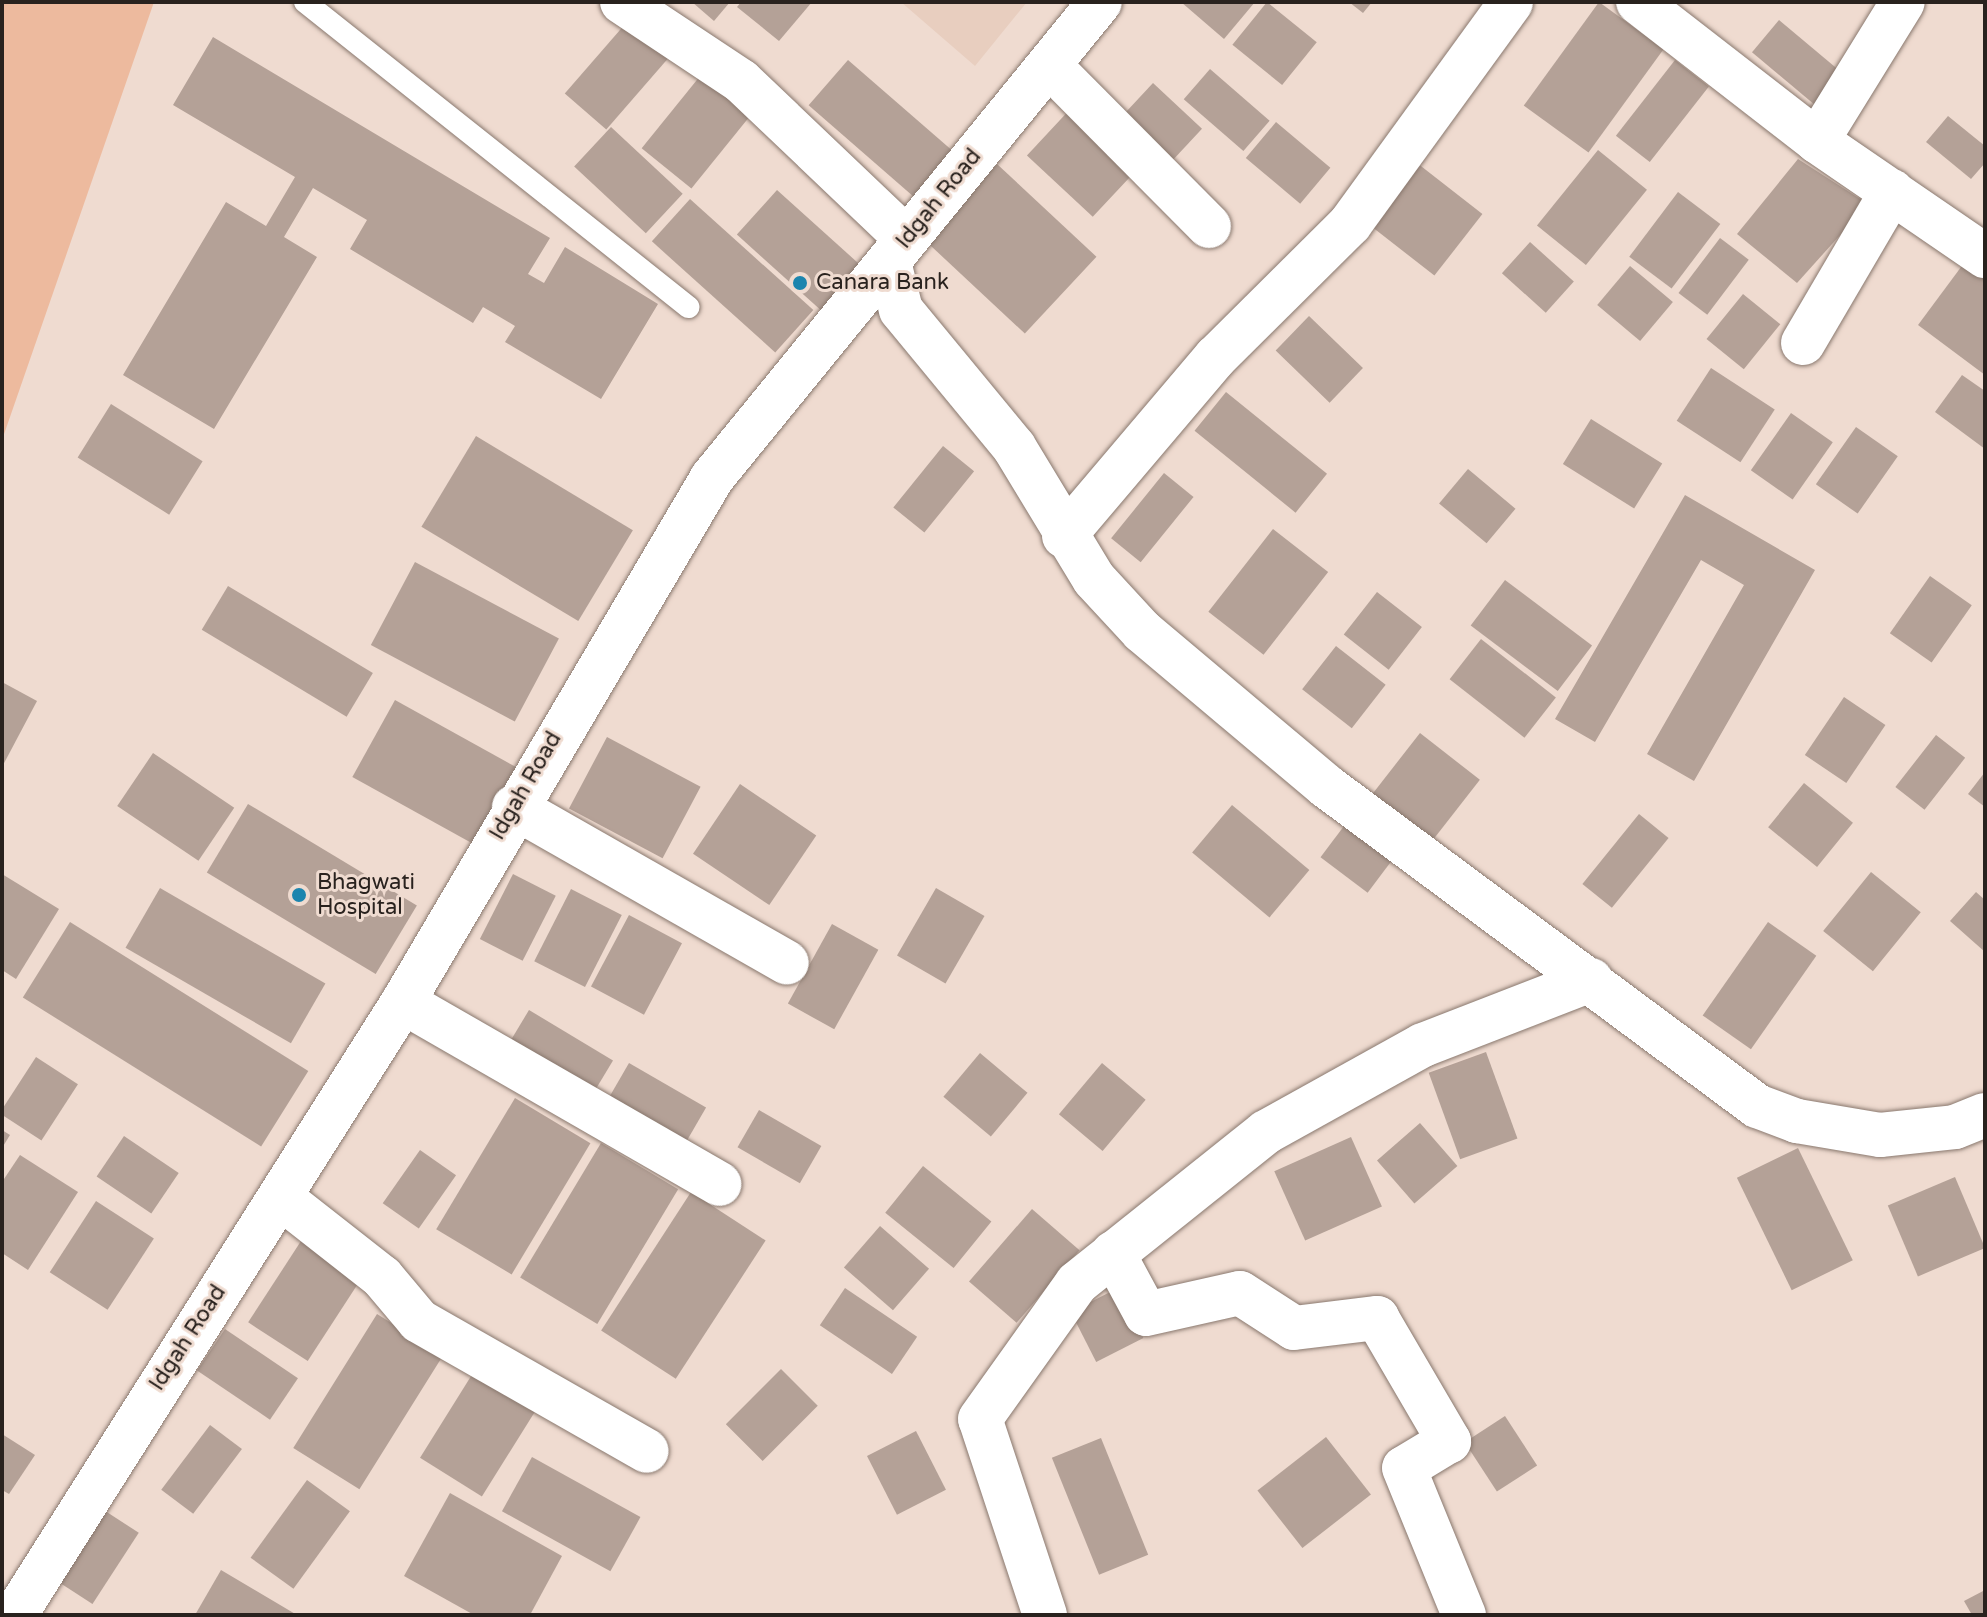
<!DOCTYPE html>
<style>
body{margin:0}
#map{position:relative;width:1987px;height:1617px;overflow:hidden;background:#efdbd0;font-family:"Varela Round",sans-serif}
div>[style]{position:absolute}
.built>*{inset:0;background:#e8cebf}
.green>*{inset:0;background:#edba9e}
.building>*{inset:0;background:#b4a197;transform-origin:0 0}
.roads{filter:drop-shadow(0 0 2px #89786e) drop-shadow(0 0 2px #89786e)}
.lane>*{height:22px;margin:-11px;padding:0 11px;transform-origin:11px;border-radius:11px;background:#fff}
.street>*{height:44px;margin:-22px;padding:0 22px;transform-origin:22px;border-radius:22px;background:#fff}
.dots>*{width:22px;height:22px;translate:-50% -50%;box-sizing:border-box;border:4px solid #efdbd0;border-radius:50%}
span{translate:-50% -50%;white-space:nowrap;text-align:center;line-height:1.15;-webkit-text-stroke:6px #efdbd0;paint-order:stroke}
.street-label{font-size:22px;color:#29221e}
.poi-label{font-size:22px;color:#29221e}
.left{translate:0 -50%;text-align:left}
.frame{position:absolute;inset:0;border:4px solid #29221e;pointer-events:none}
</style>
<div id="map">
<div class="built">
<div style="clip-path:polygon(901px 2px,1027px 2px,975px 66px)"></div>
</div>
<div class="green">
<div style="clip-path:polygon(2px 2px,154px 2px,2px 440px)"></div>
</div>
<div class="building">
<div style="clip-path:polygon(692px 2px,730px 2px,714px 21px)"></div>
<div style="clip-path:polygon(741px 2px,812px 2px,779px 41px,737px 7px)"></div>
<div style="clip-path:polygon(1181px 2px,1255px 2px,1224px 39px)"></div>
<div style="left:1267px;top:2px;width:64px;height:55px;rotate:39deg"></div>
<div style="clip-path:polygon(1349px 2px,1372px 2px,1363px 13px)"></div>
<div style="left:1599px;top:2px;width:80px;height:128px;rotate:36deg"></div>
<div style="left:633px;top:15px;width:55px;height:104px;rotate:41deg"></div>
<div style="left:1779px;top:20px;width:81px;height:42px;rotate:40deg"></div>
<div style="clip-path:polygon(213px 37px,550px 238px,528px 274px,544px 283px,565px 247px,658px 304px,601px 399px,505px 342px,515px 326px,483px 307px,473px 323px,350px 249px,367px 220px,313px 188px,284px 237px,317px 257px,214px 429px,123px 375px,226px 202px,266px 226px,295px 177px,173px 105px)"></div>
<div style="left:848px;top:60px;width:140px;height:60px;rotate:41deg"></div>
<div style="left:1675px;top:60px;width:43px;height:96px;rotate:38deg"></div>
<div style="left:709px;top:65px;width:64px;height:107px;rotate:39deg"></div>
<div style="left:1210px;top:69px;width:79px;height:40px;rotate:41deg"></div>
<div style="left:1153px;top:83px;width:67px;height:56px;rotate:43deg"></div>
<div style="left:1074px;top:105px;width:90px;height:69px;rotate:43deg"></div>
<div style="clip-path:polygon(1948px 116px,1985px 146px,1985px 163px,1971px 179px,1926px 142px)"></div>
<div style="left:1276px;top:122px;width:71px;height:47px;rotate:40deg"></div>
<div style="left:611px;top:127px;width:98px;height:54px;rotate:43deg"></div>
<div style="left:1598px;top:150px;width:63px;height:97px;rotate:39deg"></div>
<div style="clip-path:polygon(1798px 159px,1868px 204px,1797px 283px,1737px 234px)"></div>
<div style="left:1417px;top:163px;width:83px;height:78px;rotate:38deg"></div>
<div style="left:997px;top:164px;width:136px;height:105px;rotate:43deg"></div>
<div style="left:777px;top:190px;width:115px;height:60px;rotate:42deg"></div>
<div style="left:1678px;top:192px;width:53px;height:81px;rotate:37deg"></div>
<div style="left:690px;top:199px;width:166px;height:57px;rotate:42deg"></div>
<div style="left:1720px;top:238px;width:36px;height:69px;rotate:37deg"></div>
<div style="left:1530px;top:242px;width:59px;height:42px;rotate:42deg"></div>
<div style="clip-path:polygon(1967px 259px,1985px 272px,1985px 375px,1918px 325px)"></div>
<div style="left:1630px;top:266px;width:56px;height:51px;rotate:40deg"></div>
<div style="left:1743px;top:294px;width:48px;height:58px;rotate:39deg"></div>
<div style="left:1309px;top:316px;width:75px;height:48px;rotate:44deg"></div>
<div style="left:1711px;top:368px;width:76px;height:63px;rotate:33deg"></div>
<div style="clip-path:polygon(1962px 375px,1985px 391px,1985px 449px,1935px 412px)"></div>
<div style="left:1226px;top:392px;width:130px;height:50px;rotate:39deg"></div>
<div style="left:111px;top:404px;width:108px;height:63px;rotate:32deg"></div>
<div style="left:1791px;top:413px;width:51px;height:70px;rotate:35deg"></div>
<div style="left:1591px;top:419px;width:84px;height:53px;rotate:32deg"></div>
<div style="left:1856px;top:427px;width:51px;height:70px;rotate:35deg"></div>
<div style="left:476px;top:436px;width:183px;height:106px;rotate:31deg"></div>
<div style="left:943px;top:446px;width:40px;height:79px;rotate:39deg"></div>
<div style="left:1468px;top:469px;width:62px;height:45px;rotate:40deg"></div>
<div style="left:1164px;top:473px;width:38px;height:84px;rotate:39deg"></div>
<div style="clip-path:polygon(1685px 495px,1815px 570px,1694px 781px,1647px 754px,1744px 585px,1701px 560px,1595px 742px,1555px 719px)"></div>
<div style="left:1273px;top:529px;width:70px;height:105px;rotate:38deg"></div>
<div style="left:415px;top:562px;width:163px;height:94px;rotate:28deg"></div>
<div style="left:1930px;top:576px;width:51px;height:70px;rotate:35deg"></div>
<div style="left:1505px;top:580px;width:109px;height:57px;rotate:37deg"></div>
<div style="left:228px;top:586px;width:169px;height:51px;rotate:31deg"></div>
<div style="left:1377px;top:592px;width:57px;height:54px;rotate:38deg"></div>
<div style="left:1481px;top:639px;width:95px;height:51px;rotate:38deg"></div>
<div style="left:1336px;top:646px;width:63px;height:55px;rotate:38deg"></div>
<div style="clip-path:polygon(2px 682px,37px 701px,2px 767px)"></div>
<div style="left:1844px;top:697px;width:50px;height:70px;rotate:34deg"></div>
<div style="left:395px;top:700px;width:140px;height:88px;rotate:29deg"></div>
<div style="left:1420px;top:733px;width:76px;height:83px;rotate:38deg"></div>
<div style="left:1936px;top:735px;width:37px;height:66px;rotate:38deg"></div>
<div style="left:607px;top:737px;width:106px;height:81px;rotate:28deg"></div>
<div style="left:153px;top:753px;width:98px;height:64px;rotate:34deg"></div>
<div style="clip-path:polygon(1985px 772px,1985px 807px,1968px 794px)"></div>
<div style="left:1804px;top:783px;width:63px;height:57px;rotate:39deg"></div>
<div style="left:740px;top:784px;width:92px;height:84px;rotate:34deg"></div>
<div style="left:248px;top:804px;width:197px;height:80px;rotate:31deg"></div>
<div style="left:1232px;top:805px;width:101px;height:62px;rotate:40deg"></div>
<div style="left:1639px;top:814px;width:38px;height:90px;rotate:39deg"></div>
<div style="left:1350px;top:818px;width:59px;height:49px;rotate:37deg"></div>
<div style="left:1871px;top:872px;width:64px;height:76px;rotate:39deg"></div>
<div style="clip-path:polygon(2px 874px,59px 909px,16px 979px,2px 970px)"></div>
<div style="left:513px;top:874px;width:48px;height:73px;rotate:27deg"></div>
<div style="left:160px;top:888px;width:191px;height:69px;rotate:30deg"></div>
<div style="left:936px;top:888px;width:56px;height:78px;rotate:30deg"></div>
<div style="left:571px;top:889px;width:57px;height:81px;rotate:27deg"></div>
<div style="clip-path:polygon(1976px 892px,1985px 900px,1985px 952px,1950px 921px)"></div>
<div style="left:629px;top:915px;width:60px;height:81px;rotate:28deg"></div>
<div style="left:70px;top:922px;width:281px;height:89px;rotate:32deg"></div>
<div style="left:1768px;top:922px;width:59px;height:114px;rotate:35deg"></div>
<div style="left:832px;top:924px;width:53px;height:91px;rotate:29deg"></div>
<div style="left:529px;top:1010px;width:98px;height:47px;rotate:31deg"></div>
<div style="left:1486px;top:1052px;width:92px;height:61px;rotate:70deg"></div>
<div style="left:980px;top:1053px;width:62px;height:57px;rotate:40deg"></div>
<div style="left:36px;top:1057px;width:50px;height:67px;rotate:33deg"></div>
<div style="left:629px;top:1063px;width:89px;height:44px;rotate:30deg"></div>
<div style="left:1102px;top:1063px;width:57px;height:67px;rotate:40deg"></div>
<div style="left:515px;top:1098px;width:88px;height:153px;rotate:31deg"></div>
<div style="left:759px;top:1110px;width:72px;height:43px;rotate:30deg"></div>
<div style="left:1420px;top:1123px;width:57px;height:57px;rotate:49deg"></div>
<div style="clip-path:polygon(2px 1130px,10px 1135px,2px 1148px)"></div>
<div style="left:124px;top:1136px;width:66px;height:49px;rotate:34deg"></div>
<div style="left:1351px;top:1137px;width:76px;height:84px;rotate:66deg"></div>
<div style="left:601px;top:1143px;width:90px;height:157px;rotate:31deg"></div>
<div style="left:1798px;top:1148px;width:125px;height:68px;rotate:64deg"></div>
<div style="left:420px;top:1150px;width:44px;height:65px;rotate:35deg"></div>
<div style="clip-path:polygon(20px 1155px,78px 1192px,28px 1270px,2px 1253px,2px 1182px)"></div>
<div style="left:923px;top:1166px;width:88px;height:60px;rotate:39deg"></div>
<div style="left:1955px;top:1177px;width:77px;height:73px;rotate:67deg"></div>
<div style="left:691px;top:1192px;width:89px;height:165px;rotate:33deg"></div>
<div style="left:96px;top:1201px;width:69px;height:85px;rotate:33deg"></div>
<div style="left:1032px;top:1209px;width:63px;height:96px;rotate:41deg"></div>
<div style="left:880px;top:1226px;width:65px;height:55px;rotate:41deg"></div>
<div style="left:301px;top:1241px;width:71px;height:97px;rotate:33deg"></div>
<div style="left:845px;top:1288px;width:87px;height:45px;rotate:34deg"></div>
<div style="left:1118px;top:1288px;width:56px;height:53px;rotate:63deg"></div>
<div style="left:377px;top:1314px;width:78px;height:158px;rotate:32deg"></div>
<div style="left:225px;top:1329px;width:88px;height:50px;rotate:34deg"></div>
<div style="left:781px;top:1369px;width:52px;height:78px;rotate:45deg"></div>
<div style="left:473px;top:1373px;width:73px;height:100px;rotate:32deg"></div>
<div style="left:1505px;top:1416px;width:59px;height:48px;rotate:57deg"></div>
<div style="left:210px;top:1425px;width:40px;height:81px;rotate:37deg"></div>
<div style="left:916px;top:1431px;width:66px;height:55px;rotate:63deg"></div>
<div style="clip-path:polygon(2px 1434px,35px 1455px,9px 1494px,2px 1490px)"></div>
<div style="left:1326px;top:1437px;width:73px;height:87px;rotate:52deg"></div>
<div style="left:1101px;top:1438px;width:126px;height:53px;rotate:68deg"></div>
<div style="left:532px;top:1457px;width:124px;height:62px;rotate:29deg"></div>
<div style="left:307px;top:1480px;width:53px;height:96px;rotate:36deg"></div>
<div style="clip-path:polygon(450px 1493px,562px 1556px,530px 1615px,474px 1615px,404px 1576px)"></div>
<div style="left:96px;top:1505px;width:51px;height:85px;rotate:33deg"></div>
<div style="clip-path:polygon(221px 1570px,297px 1615px,195px 1615px)"></div>
<div style="clip-path:polygon(1985px 1590px,1985px 1615px,1972px 1615px,1964px 1601px)"></div>
</div>
<div class="roads">
<div class="lane">
<div style="left:305px;top:2px;width:490px;rotate:38.5deg"></div>
</div>
<div class="street">
<div style="left:622px;top:2px;width:143px;rotate:33.6deg"></div>
<div style="left:741px;top:81px;width:228px;rotate:43.6deg"></div>
<div style="left:1638px;top:2px;width:227px;rotate:37.8deg"></div>
<div style="left:1817px;top:141px;width:204px;rotate:34.4deg"></div>
<div style="left:1049px;top:65px;width:227px;rotate:45.2deg"></div>
<div style="left:1817px;top:141px;width:163px;rotate:-58.3deg"></div>
<div style="left:889px;top:262px;width:49px;rotate:76deg"></div>
<div style="left:901px;top:310px;width:178px;rotate:50.5deg"></div>
<div style="left:1014px;top:447px;width:154px;rotate:58.8deg"></div>
<div style="left:1094px;top:579px;width:71px;rotate:47.3deg"></div>
<div style="left:1142px;top:631px;width:241px;rotate:40.1deg"></div>
<div style="left:1326px;top:786px;width:537px;rotate:36.59deg"></div>
<div style="left:1757px;top:1106px;width:43px;rotate:20.6deg"></div>
<div style="left:1797px;top:1121px;width:84px;rotate:9.6deg"></div>
<div style="left:1880px;top:1135px;width:75px;rotate:-6.1deg"></div>
<div style="left:1955px;top:1127px;width:32px;rotate:-22deg"></div>
<div style="left:1803px;top:343px;width:176px;rotate:-59.6deg"></div>
<div style="left:1064px;top:536px;width:235px;rotate:-49.7deg"></div>
<div style="left:1216px;top:357px;width:189px;rotate:-44.8deg"></div>
<div style="left:1350px;top:224px;width:274px;rotate:-54deg"></div>
<div style="left:514px;top:807px;width:314px;rotate:29.7deg"></div>
<div style="left:403px;top:1002px;width:365px;rotate:29.9deg"></div>
<div style="left:280px;top:1197px;width:130px;rotate:38.1deg"></div>
<div style="left:382px;top:1277px;width:57px;rotate:49.9deg"></div>
<div style="left:419px;top:1321px;width:262px;rotate:29.7deg"></div>
<div style="left:1113px;top:1253px;width:69px;rotate:61.6deg"></div>
<div style="left:1146px;top:1314px;width:96px;rotate:-12.6deg"></div>
<div style="left:1240px;top:1293px;width:64px;rotate:32.9deg"></div>
<div style="left:1294px;top:1328px;width:84px;rotate:-6.9deg"></div>
<div style="left:1377px;top:1318px;width:143px;rotate:59.7deg"></div>
<div style="left:1449px;top:1441px;width:52px;rotate:149deg"></div>
<div style="left:1404px;top:1468px;width:159px;rotate:67.8deg"></div>
<div style="left:15px;top:1615px;width:725px;rotate:-57.67deg"></div>
<div style="left:403px;top:1002px;width:608px;rotate:-59.47deg"></div>
<div style="left:712px;top:478px;width:614px;rotate:-50.82deg"></div>
<div style="left:1045px;top:1615px;width:206px;rotate:-108.3deg"></div>
<div style="left:980px;top:1419px;width:167px;rotate:-54.5deg"></div>
<div style="left:1077px;top:1283px;width:242px;rotate:-38.6deg"></div>
<div style="left:1266px;top:1132px;width:179px;rotate:-29deg"></div>
<div style="left:1423px;top:1045px;width:180px;rotate:-21.2deg"></div>
</div>
</div>
<div class="dots">
<div style="left:800px;top:283px;background:#1c85ae"></div>
<div style="left:299px;top:895px;background:#1c85ae"></div>
</div>
<div class="street-label">
<span style="left:939px;top:199px;rotate:-51deg">Idgah Road</span>
<span style="left:526px;top:786px;rotate:-60deg">Idgah Road</span>
<span style="left:188px;top:1338px;rotate:-57deg">Idgah Road</span>
</div>
<div class="poi-label">
<span class="left" style="left:816px;top:283px">Canara Bank</span>
<span class="left" style="left:317px;top:895px">Bhagwati<br>Hospital</span>
</div>
<div class="frame"></div>
</div>
